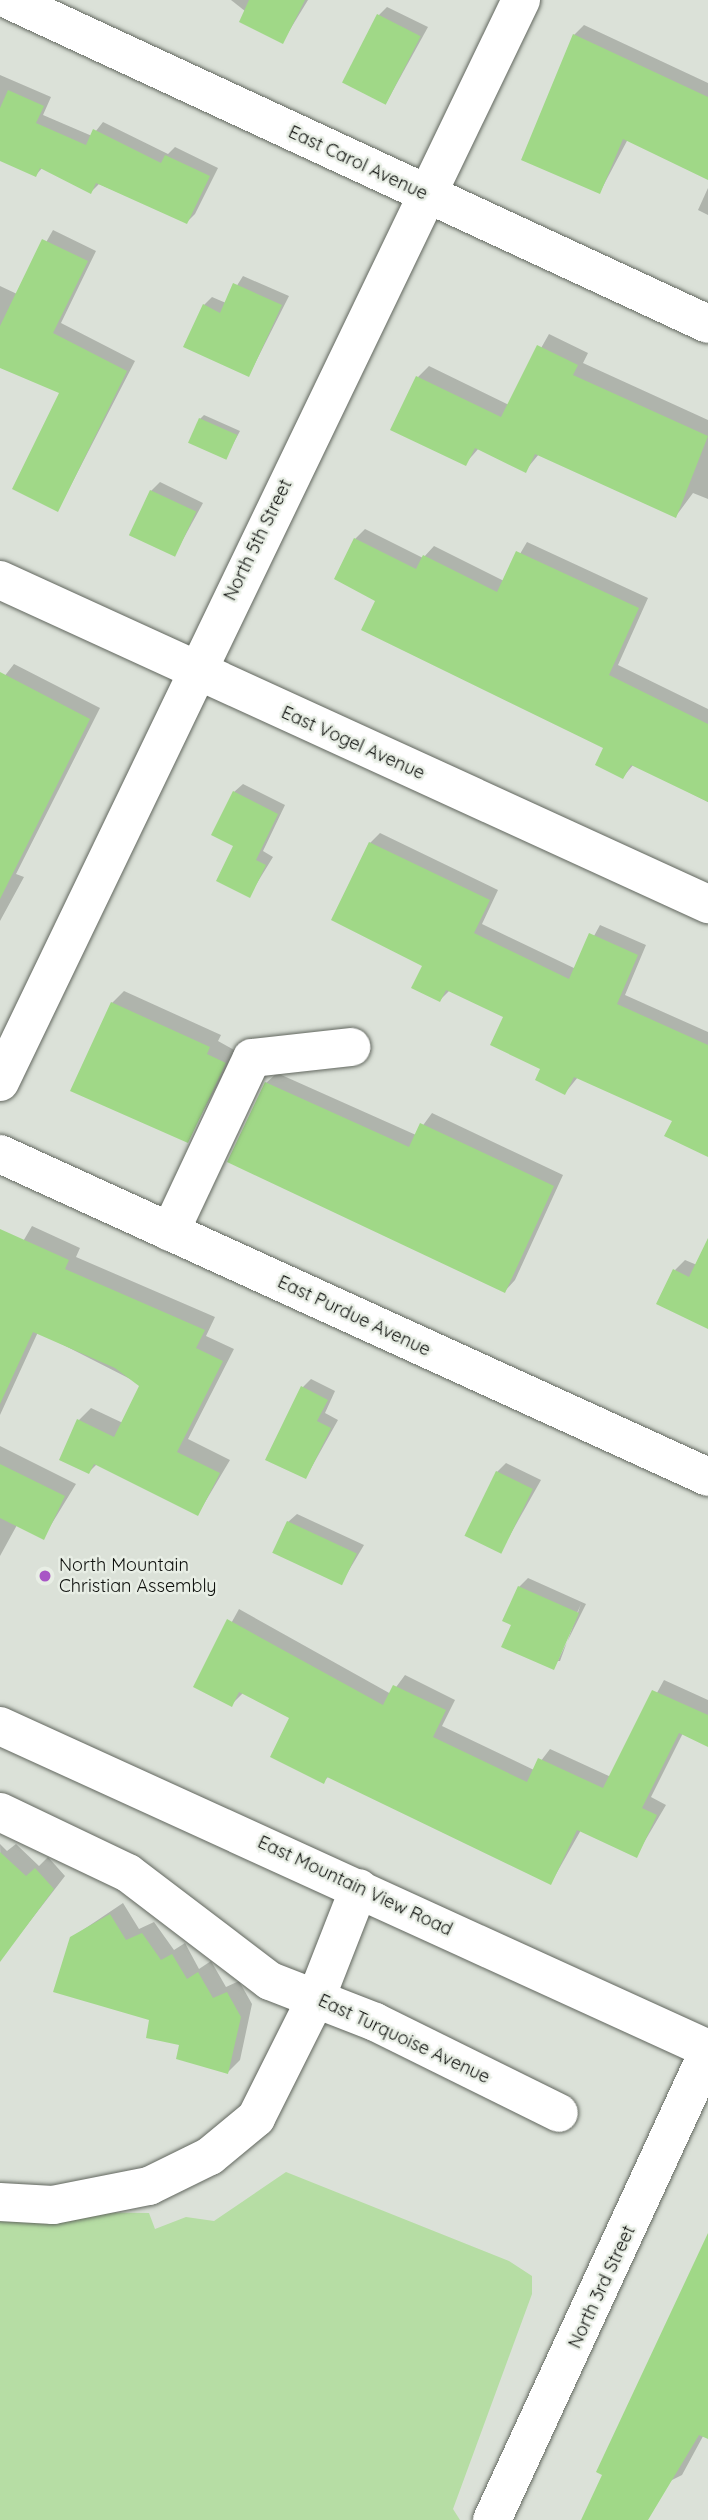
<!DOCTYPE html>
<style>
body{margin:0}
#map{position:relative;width:708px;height:2520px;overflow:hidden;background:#dbe1d8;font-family:Quicksand,sans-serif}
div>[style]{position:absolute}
.green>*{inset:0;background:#b6dda4}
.shadow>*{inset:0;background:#0003}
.building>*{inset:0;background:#a0d887;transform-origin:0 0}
.roads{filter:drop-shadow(0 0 2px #62675f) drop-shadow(0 0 2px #62675f)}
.minor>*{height:38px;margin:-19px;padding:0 19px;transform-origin:19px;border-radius:19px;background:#fff}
.dots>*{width:19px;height:19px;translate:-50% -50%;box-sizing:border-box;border:4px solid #e8eee5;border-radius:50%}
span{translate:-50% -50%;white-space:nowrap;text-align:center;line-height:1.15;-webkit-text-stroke:5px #e8eee5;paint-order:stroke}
.street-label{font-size:18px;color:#0e100d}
.poi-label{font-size:18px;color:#0e100d}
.left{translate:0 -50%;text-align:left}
</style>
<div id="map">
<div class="green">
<div style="clip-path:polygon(286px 2172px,509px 2261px,532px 2276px,532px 2294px,453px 2509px,460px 2520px,0 2520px,0 2211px,149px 2213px,155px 2229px,186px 2217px,214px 2221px)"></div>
</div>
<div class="shadow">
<div style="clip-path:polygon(231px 0,308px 0,283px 41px)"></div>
<div style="clip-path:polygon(387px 7px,428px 27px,386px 103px,379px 15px)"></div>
<div style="clip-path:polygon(584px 25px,708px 83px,708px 178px,628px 139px,600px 192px,574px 35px)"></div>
<div style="clip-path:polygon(0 75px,51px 97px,43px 115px,92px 136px,103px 122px,168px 154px,175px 147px,218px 168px,195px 214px,187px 222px,99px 184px,91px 192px,43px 167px,36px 175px,0 159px)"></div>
<div style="clip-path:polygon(708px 188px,708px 215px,698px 210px)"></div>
<div style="clip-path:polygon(53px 230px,96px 251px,61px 323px,135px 361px,58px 510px,61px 392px,0 366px,0 286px,17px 294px)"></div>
<div style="clip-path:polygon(243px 276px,289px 296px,249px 375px,204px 305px,212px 297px,226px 303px)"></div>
<div style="clip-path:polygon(549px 334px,588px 353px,583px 363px,708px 420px,708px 499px,693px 493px,676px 516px,539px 454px,525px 471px,479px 448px,465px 464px,418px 377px,429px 366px,509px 405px)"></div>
<div style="clip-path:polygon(204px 415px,240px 431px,226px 457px,200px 419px)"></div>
<div style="clip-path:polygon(160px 482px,203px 503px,175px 554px,151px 491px)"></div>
<div style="clip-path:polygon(365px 529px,423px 558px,434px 546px,504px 581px,527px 542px,648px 598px,618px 665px,708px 709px,708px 802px,634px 764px,623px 777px,605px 747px,378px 600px,355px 539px)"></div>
<div style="clip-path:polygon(14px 664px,100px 708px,16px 874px,24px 877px,0 921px,0 682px)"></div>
<div style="clip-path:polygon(243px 784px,285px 805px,263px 851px,273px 857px,249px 896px,236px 845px,234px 792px)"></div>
<div style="clip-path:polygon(380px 833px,498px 890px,482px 924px,576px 969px,600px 925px,646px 945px,625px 995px,708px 1032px,708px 1155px,674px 1120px,578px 1077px,565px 1093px,505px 1017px,450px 990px,440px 1000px,370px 843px)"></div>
<div style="clip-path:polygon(124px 991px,221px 1035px,218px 1041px,236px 1051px,187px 1141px,112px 1003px)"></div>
<div style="clip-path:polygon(277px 1073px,416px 1135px,432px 1113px,563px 1175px,515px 1280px,505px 1291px,266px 1083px)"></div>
<div style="clip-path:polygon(32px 1226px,80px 1248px,76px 1257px,215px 1317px,206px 1336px,234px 1349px,188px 1439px,230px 1460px,198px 1514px,97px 1464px,89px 1472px,79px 1420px,91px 1408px,123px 1423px,142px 1385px,38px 1332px,0 1415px,0 1281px)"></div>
<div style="clip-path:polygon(708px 1242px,708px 1328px,675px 1270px,685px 1260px,697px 1265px)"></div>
<div style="clip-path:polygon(311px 1379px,335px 1391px,325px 1413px,338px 1420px,306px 1477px,303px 1387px)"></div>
<div style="clip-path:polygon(0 1446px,76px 1484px,43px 1538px,17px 1525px,0 1556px)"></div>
<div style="clip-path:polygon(506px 1463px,541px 1480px,501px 1551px,497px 1472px)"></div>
<div style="clip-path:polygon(297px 1514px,364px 1545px,342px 1582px,288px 1522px)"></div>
<div style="clip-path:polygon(evenodd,528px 1578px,586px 1604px,554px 1668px,519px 1587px,528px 1578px,581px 1604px,560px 1661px,556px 1661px,581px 1604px)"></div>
<div style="clip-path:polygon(239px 1609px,391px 1694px,405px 1675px,455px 1700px,442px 1726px,534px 1770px,550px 1749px,611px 1777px,664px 1680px,708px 1700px,708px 1745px,683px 1733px,651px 1797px,666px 1805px,636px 1856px,581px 1830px,551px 1883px,329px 1776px,323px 1782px,292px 1717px,243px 1693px,232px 1704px,196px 1687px)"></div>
<div style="clip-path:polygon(0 1844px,7px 1851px,16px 1844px,39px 1866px,48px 1857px,65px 1876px,3px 1956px)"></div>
<div style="clip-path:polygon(123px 1903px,139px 1929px,154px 1922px,174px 1950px,185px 1943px,199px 1969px,211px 1961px,226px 1987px,239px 1981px,252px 2004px,240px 2060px,228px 2072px,150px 2018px,71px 1938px)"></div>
<div style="clip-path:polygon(708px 2245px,708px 2427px,682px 2475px,670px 2481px,644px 2520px,583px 2520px)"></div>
</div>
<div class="building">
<div style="clip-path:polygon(249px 0,305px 0,283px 44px,239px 22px)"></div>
<div style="left:377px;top:14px;width:49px;height:77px;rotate:27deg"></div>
<div style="clip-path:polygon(573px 34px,708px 97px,708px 180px,623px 139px,600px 194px,521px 160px)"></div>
<div style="clip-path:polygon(8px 90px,44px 106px,36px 123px,86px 145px,93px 129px,161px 163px,165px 155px,210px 176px,187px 224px,96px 183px,91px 194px,40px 168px,36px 177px,0 161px,0 108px)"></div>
<div style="clip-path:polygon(42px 239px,88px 261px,53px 333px,127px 371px,58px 512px,12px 489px,59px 393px,0 368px,0 326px)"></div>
<div style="clip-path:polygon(233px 283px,282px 305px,249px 377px,183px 347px,203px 304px,220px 313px)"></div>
<div style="clip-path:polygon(537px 345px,578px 365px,573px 375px,708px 436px,676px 518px,535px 454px,526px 473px,475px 448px,466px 466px,390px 430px,416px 376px,501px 417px)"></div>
<div style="left:199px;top:418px;width:42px;height:27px;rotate:24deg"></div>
<div style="left:150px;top:490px;width:51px;height:50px;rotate:25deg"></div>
<div style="clip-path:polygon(354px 538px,416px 569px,423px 555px,497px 592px,516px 551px,639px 608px,609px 675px,708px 724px,708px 802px,631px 765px,623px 779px,595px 765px,603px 748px,361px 630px,375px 601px,334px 579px)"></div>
<div style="clip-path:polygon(0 672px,90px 719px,0 899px)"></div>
<div style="clip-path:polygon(233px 791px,278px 814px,256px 860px,266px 865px,250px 898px,216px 881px,233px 846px,211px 835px)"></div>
<div style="clip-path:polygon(369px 842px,490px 900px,474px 933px,569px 979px,589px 933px,638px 955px,617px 1004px,708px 1045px,708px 1157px,664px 1136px,672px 1121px,574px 1077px,565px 1095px,535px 1080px,540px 1069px,490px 1045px,503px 1017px,446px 990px,440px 1002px,411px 988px,422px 966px,331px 920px)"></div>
<div style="clip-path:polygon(111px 1002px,210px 1047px,207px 1054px,226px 1063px,188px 1143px,70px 1091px)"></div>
<div style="clip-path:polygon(265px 1082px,409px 1147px,420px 1123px,554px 1186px,505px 1293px,227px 1162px)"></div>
<div style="clip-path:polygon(0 1229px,69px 1260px,65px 1269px,205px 1330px,196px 1348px,223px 1361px,177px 1452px,220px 1473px,198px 1516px,94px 1464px,89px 1474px,59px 1460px,77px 1419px,114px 1437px,139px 1386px,115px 1368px,33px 1332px,0 1404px)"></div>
<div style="clip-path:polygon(708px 1238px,708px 1329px,656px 1304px,673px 1269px,689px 1277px)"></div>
<div style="clip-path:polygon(301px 1386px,328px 1400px,317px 1421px,331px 1428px,306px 1479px,265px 1460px)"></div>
<div style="clip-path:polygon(0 1464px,65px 1496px,44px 1540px,0 1518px)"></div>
<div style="left:496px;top:1471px;width:41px;height:72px;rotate:26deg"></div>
<div style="left:287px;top:1521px;width:77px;height:35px;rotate:25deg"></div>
<div style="clip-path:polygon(518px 1586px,579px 1613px,554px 1670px,501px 1647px,511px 1625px,502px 1621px)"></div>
<div style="clip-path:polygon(227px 1619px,383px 1705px,393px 1685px,446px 1710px,433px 1737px,527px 1782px,538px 1758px,603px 1788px,652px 1690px,708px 1715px,708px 1747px,679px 1733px,642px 1808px,657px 1815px,637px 1858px,577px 1830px,551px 1885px,327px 1777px,324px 1784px,270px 1757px,289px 1718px,239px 1692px,232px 1707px,193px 1687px)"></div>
<div style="clip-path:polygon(0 1852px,26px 1876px,35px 1868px,54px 1889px,0 1962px)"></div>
<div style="clip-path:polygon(110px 1914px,126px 1940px,142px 1933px,161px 1960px,172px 1954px,187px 1979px,198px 1972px,213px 1998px,227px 1992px,241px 2017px,228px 2074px,176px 2059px,179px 2045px,146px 2038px,149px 2020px,53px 1992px,70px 1937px)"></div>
<div style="clip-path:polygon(708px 2233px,708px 2439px,699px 2435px,648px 2520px,581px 2520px,602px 2475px,596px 2472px)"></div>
</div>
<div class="roads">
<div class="minor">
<div style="left:9px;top:0;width:770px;rotate:24.87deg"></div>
<div style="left:0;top:580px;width:779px;rotate:24.59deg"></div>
<div style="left:0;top:1082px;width:1201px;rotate:-64.29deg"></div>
<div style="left:0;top:1154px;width:778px;rotate:24.52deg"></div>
<div style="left:170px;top:1232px;width:192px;rotate:-64.8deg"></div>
<div style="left:252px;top:1058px;width:100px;rotate:-6.3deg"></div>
<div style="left:0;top:1726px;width:778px;rotate:24.52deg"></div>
<div style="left:0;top:1812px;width:142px;rotate:25.5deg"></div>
<div style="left:128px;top:1873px;width:178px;rotate:37.3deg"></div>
<div style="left:270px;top:1981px;width:113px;rotate:21.3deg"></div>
<div style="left:375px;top:2022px;width:205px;rotate:26.3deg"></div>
<div style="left:0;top:2202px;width:53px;rotate:3.2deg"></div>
<div style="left:53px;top:2205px;width:98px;rotate:-11.2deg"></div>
<div style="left:149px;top:2186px;width:68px;rotate:-26.2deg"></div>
<div style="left:210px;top:2156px;width:60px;rotate:-39.6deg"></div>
<div style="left:256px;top:2118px;width:134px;rotate:-63.4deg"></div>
<div style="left:316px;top:1998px;width:118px;rotate:-68.6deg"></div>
<div style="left:492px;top:2520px;width:515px;rotate:-65.22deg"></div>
</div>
</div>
<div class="dots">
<div style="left:45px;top:1576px;background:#a856c5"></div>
</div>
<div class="street-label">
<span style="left:358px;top:163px;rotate:25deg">East Carol Avenue</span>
<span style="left:258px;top:540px;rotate:-64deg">North 5th Street</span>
<span style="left:353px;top:743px;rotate:24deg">East Vogel Avenue</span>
<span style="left:354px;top:1316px;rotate:25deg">East Purdue Avenue</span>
<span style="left:355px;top:1886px;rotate:25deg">East Mountain View Road</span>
<span style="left:404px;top:2039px;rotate:25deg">East Turquoise Avenue</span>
<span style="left:602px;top:2287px;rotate:-65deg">North 3rd Street</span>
</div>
<div class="poi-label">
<span class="left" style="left:59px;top:1576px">North Mountain<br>Christian Assembly</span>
</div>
</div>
